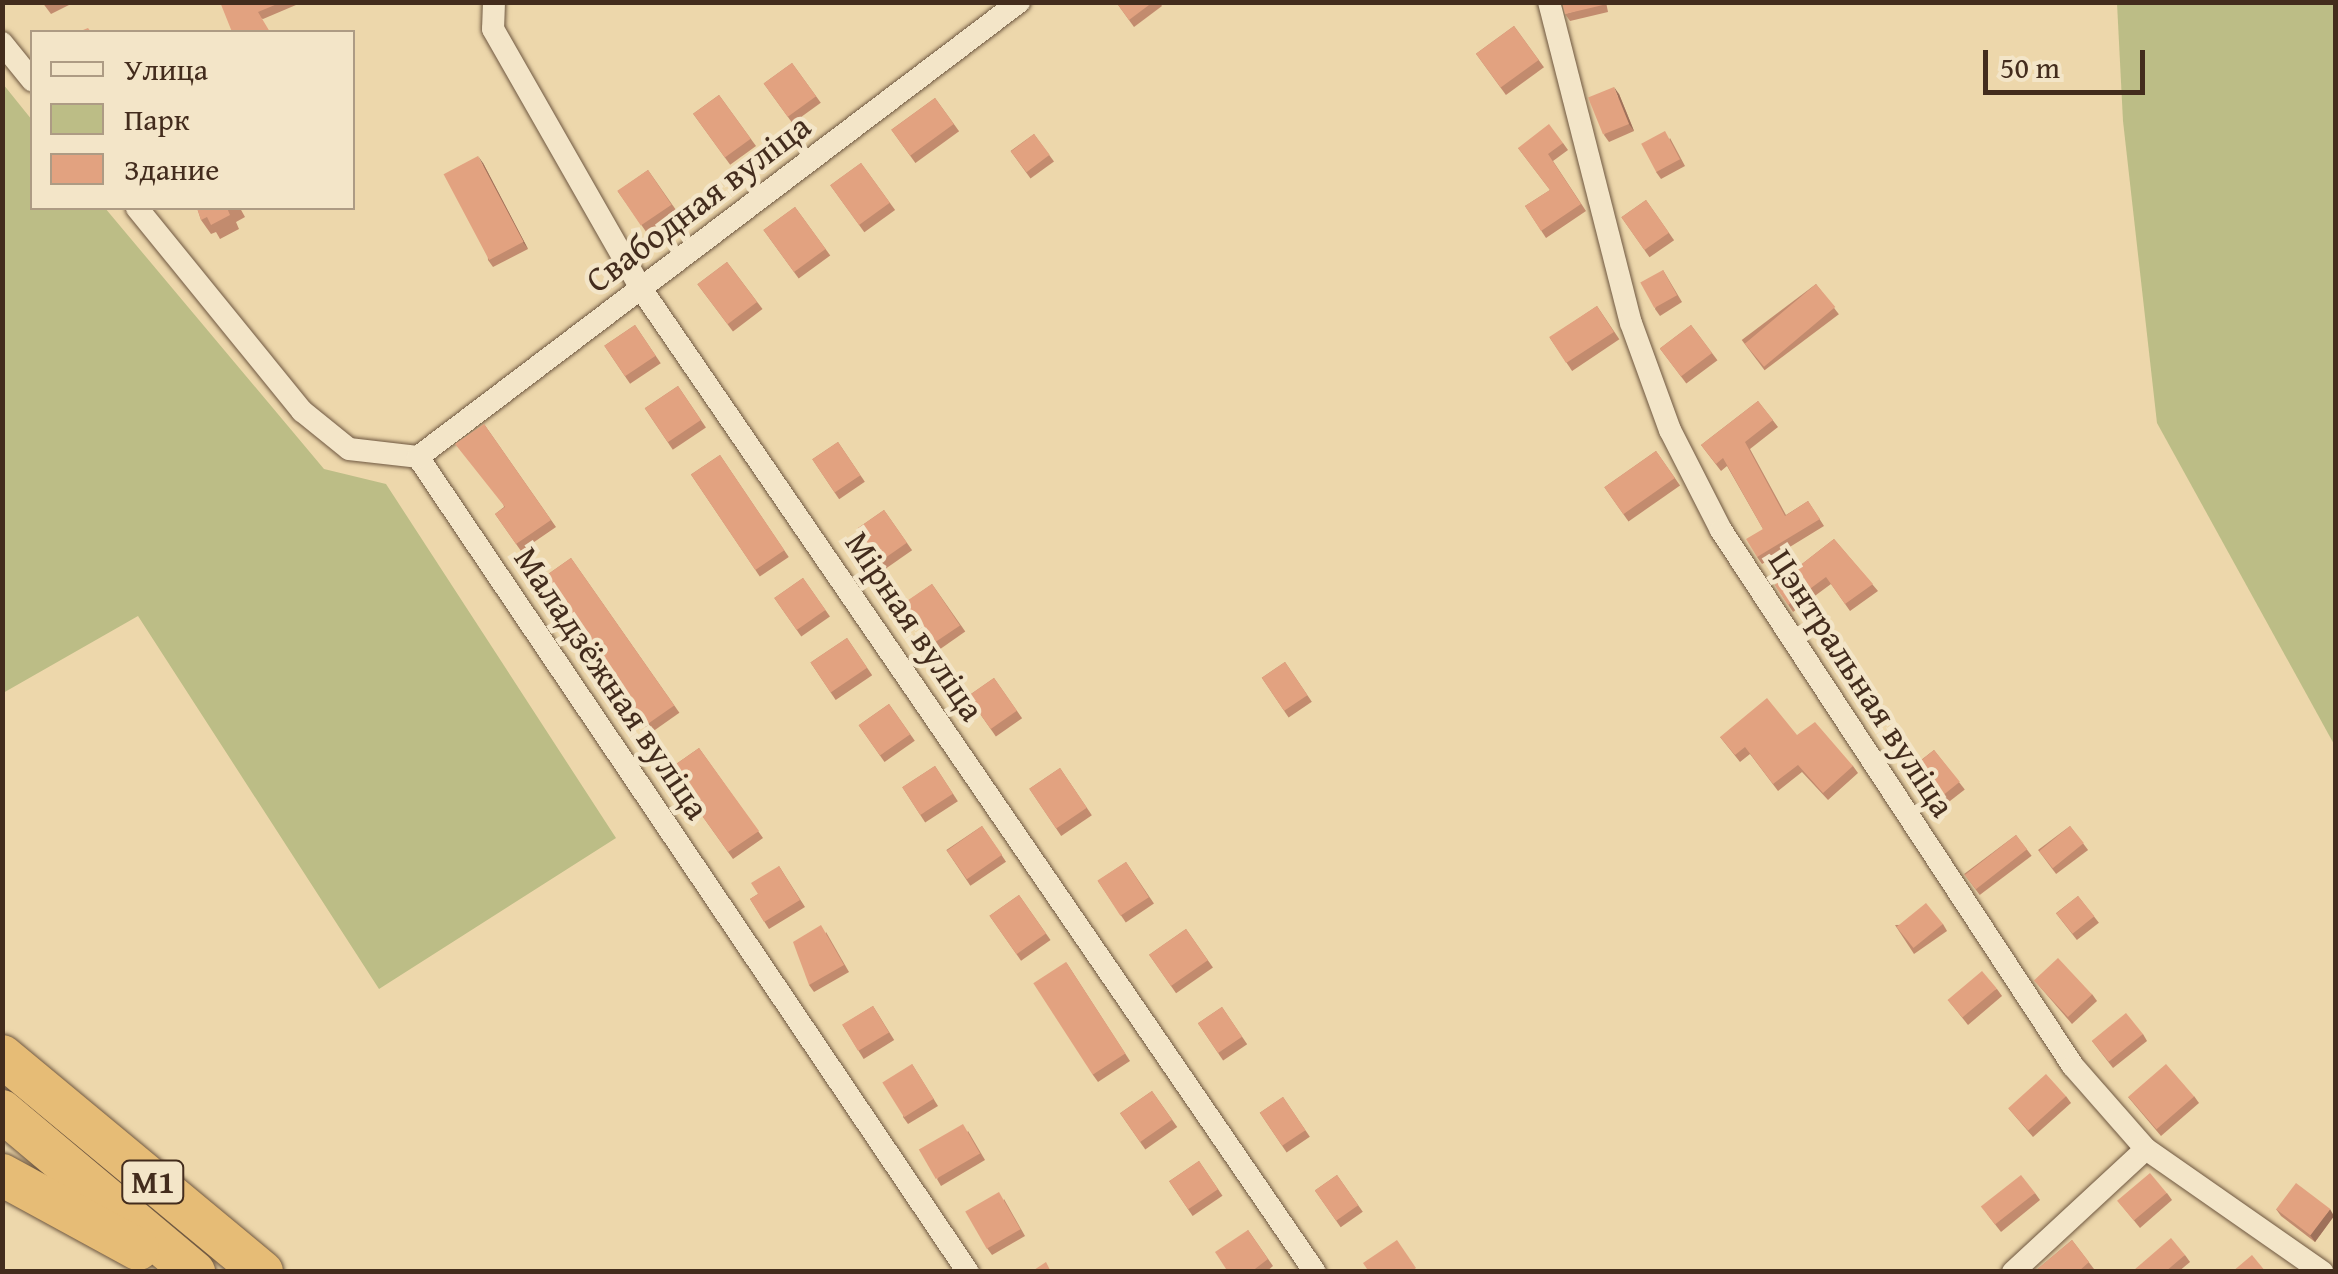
<!DOCTYPE html>
<meta charset="utf-8">
<style>
body{margin:0}
#map{position:relative;width:2338px;height:1274px;overflow:hidden;background:#edd7ab;font-family:"Gentium Book Plus",serif}
div>[style]{position:absolute}
.green>*{inset:0;background:#bcbd86}
.roads{filter:drop-shadow(0 0 2px #6e5740) drop-shadow(0 0 2px #6e5740)}
.minor>*{height:22px;margin:-11px;padding:0 11px;transform-origin:11px;border-radius:11px;background:#f3e5c8}
.motorway>*{height:42px;margin:-21px;padding:0 21px;transform-origin:21px;border-radius:21px;background:#e6bc76}
.wall>*{inset:0;background:#c28b6e;transform-origin:0 0}
.shaded-wall>*{inset:0;background:#9e715a}
.building>*{inset:0;background:#e2a280;transform-origin:0 0}
span{translate:-50% -50%;white-space:nowrap;text-align:center;line-height:1.15;-webkit-text-stroke:9px #f3e5c8;paint-order:stroke}
.shield-label span{padding:2px 8px;background:#f3e5c8;border:2px solid;border-radius:8px;-webkit-text-stroke-width:0}
.shield-label{font-size:32px;color:#432c1d;font-weight:700}
.street-label{font-size:35px;color:#432c1d}
.frame{position:absolute;inset:0;border:5px solid #432c1d;pointer-events:none}
.legend{position:absolute;left:30px;top:30px;width:325px;height:180px;box-sizing:border-box;background:#f3e5c8;border:2px solid #ad9b84;margin:0;padding:12px 18px;list-style:none;font-size:30px;color:#432c1d}
.legend li{display:flex;align-items:center;gap:20px;height:50px}
.legend b{width:50px;border:2px solid #ad9b84}
.scale{position:absolute;left:1983px;top:50px;width:162px;height:45px;box-sizing:border-box;border:5px solid #432c1d;border-top:0;padding-left:12px;font-size:30px;line-height:35px;white-space:nowrap;color:#432c1d;-webkit-text-stroke:8px #f3e5c8;paint-order:stroke}
</style>
<div id="map">
<div class="green">
<div style="clip-path:polygon(2117px 3px,2335px 3px,2335px 746px,2157px 423px,2123px 121px)"></div>
<div style="clip-path:polygon(3px 84px,32px 120px,32px 208px,105px 208px,324px 469px,386px 484px,616px 838px,379px 989px,138px 616px,3px 693px)"></div>
</div>
<div class="roads">
<div class="minor">
<div style="left:494px;top:2px;width:27px;rotate:92deg"></div>
<div style="left:493px;top:29px;width:301px;rotate:60.3deg"></div>
<div style="left:642px;top:290px;width:1190px;rotate:55.58deg"></div>
<div style="left:1549px;top:2px;width:331px;rotate:75.7deg"></div>
<div style="left:1631px;top:323px;width:114px;rotate:70deg"></div>
<div style="left:1670px;top:430px;width:112px;rotate:63deg"></div>
<div style="left:1721px;top:530px;width:641px;rotate:56.71deg"></div>
<div style="left:2073px;top:1066px;width:111px;rotate:48.7deg"></div>
<div style="left:2146px;top:1149px;width:215px;rotate:34.9deg"></div>
<div style="left:2px;top:43px;width:48px;rotate:51deg"></div>
<div style="left:137px;top:208px;width:262px;rotate:50.9deg"></div>
<div style="left:302px;top:411px;width:60px;rotate:39deg"></div>
<div style="left:349px;top:449px;width:69px;rotate:6.6deg"></div>
<div style="left:418px;top:457px;width:983px;rotate:55.99deg"></div>
<div style="left:418px;top:457px;width:754px;rotate:-37.13deg"></div>
<div style="left:2013px;top:1272px;width:181px;rotate:-42.8deg"></div>
</div>
<div class="motorway">
<div style="left:2px;top:1056px;width:338px;rotate:39.7deg"></div>
<div style="left:2px;top:1111px;width:251px;rotate:40deg"></div>
<div style="left:2px;top:1175px;width:155px;rotate:28.6deg"></div>
</div>
</div>
<div class="wall">
<div style="clip-path:polygon(42px 2px,75px 2px,51px 14px)"></div>
<div style="clip-path:polygon(220px 2px,303px 2px,263px 19px)"></div>
<div style="clip-path:polygon(1116px 2px,1159px 2px,1162px 6px,1134px 27px)"></div>
<div style="clip-path:polygon(1606px 2px,1608px 12px,1570px 21px,1565px 14px)"></div>
<div style="left:1514px;top:26px;width:51px;height:47px;rotate:54deg"></div>
<div style="left:792px;top:63px;width:49px;height:35px;rotate:54deg"></div>
<div style="clip-path:polygon(1619px 94px,1634px 131px,1609px 142px,1604px 135px)"></div>
<div style="left:719px;top:95px;width:63px;height:32px;rotate:54deg"></div>
<div style="left:935px;top:98px;width:41px;height:54px;rotate:54deg"></div>
<div style="left:1034px;top:134px;width:34px;height:29px;rotate:54deg"></div>
<div style="clip-path:polygon(1670px 138px,1685px 166px,1661px 179px,1656px 172px)"></div>
<div style="clip-path:polygon(1563px 143px,1568px 150px,1553px 161px,1586px 211px,1546px 238px,1525px 206px,1550px 190px,1518px 148px)"></div>
<div style="clip-path:polygon(483px 163px,528px 249px,493px 267px,488px 260px)"></div>
<div style="left:861px;top:163px;width:58px;height:38px;rotate:54deg"></div>
<div style="left:648px;top:170px;width:51px;height:37px;rotate:55deg"></div>
<div style="left:1646px;top:200px;width:49px;height:30px;rotate:55deg"></div>
<div style="left:795px;top:207px;width:60px;height:39px;rotate:54deg"></div>
<div style="clip-path:polygon(197px 208px,240px 208px,245px 217px,236px 222px,239px 229px,220px 239px,216px 232px,211px 234px,201px 220px)"></div>
<div style="left:727px;top:262px;width:59px;height:37px;rotate:53deg"></div>
<div style="clip-path:polygon(1663px 270px,1682px 302px,1660px 316px,1655px 309px)"></div>
<div style="left:1816px;top:284px;width:38px;height:93px;rotate:53deg"></div>
<div style="left:1597px;top:306px;width:40px;height:57px;rotate:56deg"></div>
<div style="left:635px;top:325px;width:46px;height:37px;rotate:56deg"></div>
<div style="left:1691px;top:325px;width:44px;height:39px;rotate:53deg"></div>
<div style="left:678px;top:386px;width:50px;height:40px;rotate:56deg"></div>
<div style="clip-path:polygon(1758px 401px,1778px 427px,1750px 449px,1786px 515px,1808px 501px,1824px 526px,1762px 564px,1757px 557px,1763px 529px,1727px 466px,1721px 471px,1701px 445px)"></div>
<div style="clip-path:polygon(484px 424px,556px 527px,521px 551px,495px 514px,504px 507px)"></div>
<div style="left:838px;top:442px;width:48px;height:31px;rotate:56deg"></div>
<div style="left:1656px;top:451px;width:42px;height:63px;rotate:55deg"></div>
<div style="left:720px;top:455px;width:123px;height:35px;rotate:56deg"></div>
<div style="left:884px;top:510px;width:49px;height:32px;rotate:55deg"></div>
<div style="clip-path:polygon(1834px 539px,1878px 591px,1850px 611px,1831px 584px,1793px 612px,1775px 585px)"></div>
<div style="left:571px;top:558px;width:189px;height:36px;rotate:55deg"></div>
<div style="left:803px;top:578px;width:47px;height:35px;rotate:55deg"></div>
<div style="left:932px;top:584px;width:58px;height:34px;rotate:55deg"></div>
<div style="left:847px;top:638px;width:45px;height:44px;rotate:56deg"></div>
<div style="left:1285px;top:662px;width:48px;height:28px;rotate:56deg"></div>
<div style="left:994px;top:678px;width:49px;height:32px;rotate:55deg"></div>
<div style="left:889px;top:704px;width:45px;height:37px;rotate:55deg"></div>
<div style="clip-path:polygon(1797px 735px,1853px 766px,1858px 773px,1828px 800px,1802px 772px,1778px 791px,1750px 754px,1740px 762px,1720px 737px)"></div>
<div style="clip-path:polygon(699px 748px,763px 838px,733px 859px,698px 810px,688px 817px,659px 776px)"></div>
<div style="left:1934px;top:750px;width:50px;height:31px;rotate:52deg"></div>
<div style="left:935px;top:766px;width:42px;height:39px;rotate:57deg"></div>
<div style="left:1060px;top:768px;width:57px;height:37px;rotate:56deg"></div>
<div style="left:982px;top:826px;width:43px;height:43px;rotate:56deg"></div>
<div style="left:2070px;top:826px;width:30px;height:40px;rotate:53deg"></div>
<div style="left:2016px;top:835px;width:26px;height:65px;rotate:53deg"></div>
<div style="left:1126px;top:862px;width:50px;height:34px;rotate:56deg"></div>
<div style="clip-path:polygon(779px 866px,805px 907px,769px 929px,750px 899px,758px 894px)"></div>
<div style="left:1019px;top:895px;width:55px;height:36px;rotate:55deg"></div>
<div style="left:2078px;top:896px;width:34px;height:28px;rotate:52deg"></div>
<div style="clip-path:polygon(1943px 924px,1947px 931px,1914px 954px,1895px 925px)"></div>
<div style="left:1186px;top:929px;width:47px;height:45px;rotate:55deg"></div>
<div style="clip-path:polygon(826px 932px,849px 972px,814px 992px,809px 985px)"></div>
<div style="clip-path:polygon(1066px 962px,1130px 1061px,1098px 1082px,1093px 1075px)"></div>
<div style="clip-path:polygon(2034px 980px,2092px 994px,2097px 1001px,2072px 1024px)"></div>
<div style="clip-path:polygon(1997px 989px,2002px 996px,1968px 1025px,1948px 1000px)"></div>
<div style="left:873px;top:1006px;width:40px;height:36px;rotate:58deg"></div>
<div style="left:1222px;top:1007px;width:45px;height:29px;rotate:56deg"></div>
<div style="clip-path:polygon(2143px 1034px,2147px 1041px,2113px 1068px,2092px 1041px)"></div>
<div style="clip-path:polygon(912px 1064px,938px 1106px,908px 1124px,903px 1117px)"></div>
<div style="left:1152px;top:1091px;width:44px;height:39px;rotate:55deg"></div>
<div style="clip-path:polygon(2066px 1096px,2071px 1103px,2033px 1137px,2009px 1109px)"></div>
<div style="clip-path:polygon(2194px 1096px,2199px 1103px,2161px 1136px,2128px 1097px)"></div>
<div style="left:1283px;top:1097px;width:48px;height:28px;rotate:56deg"></div>
<div style="clip-path:polygon(968px 1131px,985px 1160px,941px 1186px,937px 1179px)"></div>
<div style="left:1199px;top:1161px;width:42px;height:36px;rotate:56deg"></div>
<div style="left:1337px;top:1175px;width:45px;height:27px;rotate:55deg"></div>
<div style="clip-path:polygon(2035px 1193px,2040px 1200px,2001px 1232px,1987px 1214px)"></div>
<div style="clip-path:polygon(2167px 1193px,2172px 1200px,2140px 1228px,2118px 1201px)"></div>
<div style="clip-path:polygon(1004px 1199px,1025px 1236px,992px 1255px,987px 1248px)"></div>
<div style="clip-path:polygon(2276px 1209px,2334px 1216px,2315px 1242px,2281px 1216px)"></div>
<div style="clip-path:polygon(1248px 1230px,1273px 1266px,1266px 1272px,1228px 1272px)"></div>
<div style="clip-path:polygon(2072px 1240px,2094px 1269px,2091px 1272px,2034px 1272px)"></div>
<div style="clip-path:polygon(2185px 1255px,2190px 1262px,2178px 1272px,2135px 1272px)"></div>
</div>
<div class="shaded-wall">
<div style="clip-path:polygon(1614px 87px,1619px 94px,1634px 131px,1629px 124px)"></div>
<div style="clip-path:polygon(478px 156px,483px 163px,528px 249px,523px 242px)"></div>
<div style="clip-path:polygon(2330px 1209px,2334px 1216px,2315px 1242px,2310px 1235px)"></div>
</div>
<div class="building">
<div style="clip-path:polygon(220px 2px,282px 2px,258px 12px,270px 32px,232px 32px)"></div>
<div style="clip-path:polygon(1116px 2px,1153px 2px,1129px 20px)"></div>
<div style="clip-path:polygon(1562px 2px,1602px 2px,1603px 5px,1565px 14px)"></div>
<div style="left:1514px;top:26px;width:42px;height:47px;rotate:54deg"></div>
<div style="clip-path:polygon(88px 28px,91px 32px,78px 32px)"></div>
<div style="left:792px;top:63px;width:41px;height:35px;rotate:54deg"></div>
<div style="left:1614px;top:87px;width:40px;height:28px;rotate:68deg"></div>
<div style="left:719px;top:95px;width:54px;height:32px;rotate:54deg"></div>
<div style="left:935px;top:98px;width:32px;height:54px;rotate:54deg"></div>
<div style="clip-path:polygon(1549px 124px,1563px 143px,1548px 154px,1581px 204px,1541px 231px,1525px 206px,1550px 190px,1518px 148px)"></div>
<div style="left:1665px;top:131px;width:32px;height:27px;rotate:62deg"></div>
<div style="left:1034px;top:134px;width:26px;height:29px;rotate:53deg"></div>
<div style="left:478px;top:156px;width:97px;height:39px;rotate:62deg"></div>
<div style="left:861px;top:163px;width:49px;height:38px;rotate:54deg"></div>
<div style="left:648px;top:170px;width:42px;height:37px;rotate:56deg"></div>
<div style="left:1646px;top:200px;width:40px;height:30px;rotate:55deg"></div>
<div style="left:795px;top:207px;width:52px;height:39px;rotate:54deg"></div>
<div style="clip-path:polygon(197px 208px,227px 208px,230px 215px,211px 225px,207px 217px,201px 220px)"></div>
<div style="left:727px;top:262px;width:50px;height:37px;rotate:53deg"></div>
<div style="left:1663px;top:270px;width:29px;height:26px;rotate:61deg"></div>
<div style="left:1816px;top:284px;width:30px;height:93px;rotate:50deg"></div>
<div style="left:1597px;top:306px;width:31px;height:57px;rotate:57deg"></div>
<div style="left:635px;top:325px;width:37px;height:37px;rotate:56deg"></div>
<div style="left:1691px;top:325px;width:35px;height:39px;rotate:53deg"></div>
<div style="left:678px;top:386px;width:41px;height:40px;rotate:56deg"></div>
<div style="clip-path:polygon(1758px 401px,1773px 420px,1745px 442px,1785px 516px,1808px 501px,1820px 519px,1757px 557px,1746px 539px,1763px 529px,1723px 458px,1716px 464px,1701px 445px)"></div>
<div style="clip-path:polygon(484px 424px,551px 520px,516px 544px,495px 514px,505px 507px,455px 444px)"></div>
<div style="left:838px;top:442px;width:40px;height:31px;rotate:56deg"></div>
<div style="left:1656px;top:451px;width:33px;height:63px;rotate:55deg"></div>
<div style="left:720px;top:455px;width:115px;height:35px;rotate:56deg"></div>
<div style="left:884px;top:510px;width:40px;height:32px;rotate:55deg"></div>
<div style="clip-path:polygon(1834px 539px,1873px 584px,1845px 604px,1826px 577px,1788px 605px,1775px 585px)"></div>
<div style="left:571px;top:558px;width:180px;height:36px;rotate:55deg"></div>
<div style="left:803px;top:578px;width:39px;height:35px;rotate:55deg"></div>
<div style="left:932px;top:584px;width:50px;height:34px;rotate:56deg"></div>
<div style="left:847px;top:638px;width:36px;height:44px;rotate:56deg"></div>
<div style="left:1285px;top:662px;width:40px;height:28px;rotate:56deg"></div>
<div style="left:994px;top:678px;width:40px;height:32px;rotate:55deg"></div>
<div style="clip-path:polygon(1767px 698px,1797px 735px,1815px 722px,1853px 766px,1823px 793px,1798px 765px,1773px 784px,1745px 747px,1735px 755px,1720px 737px)"></div>
<div style="left:889px;top:704px;width:37px;height:37px;rotate:55deg"></div>
<div style="clip-path:polygon(699px 748px,759px 831px,728px 852px,693px 803px,683px 810px,659px 776px)"></div>
<div style="left:1934px;top:750px;width:41px;height:31px;rotate:51deg"></div>
<div style="left:935px;top:766px;width:33px;height:39px;rotate:57deg"></div>
<div style="left:1060px;top:768px;width:48px;height:37px;rotate:56deg"></div>
<div style="left:982px;top:826px;width:35px;height:43px;rotate:55deg"></div>
<div style="left:2070px;top:826px;width:22px;height:40px;rotate:51deg"></div>
<div style="left:2016px;top:835px;width:18px;height:65px;rotate:52deg"></div>
<div style="left:1126px;top:862px;width:42px;height:34px;rotate:57deg"></div>
<div style="clip-path:polygon(779px 866px,800px 900px,764px 922px,750px 899px,758px 894px,751px 883px)"></div>
<div style="left:1019px;top:895px;width:47px;height:36px;rotate:55deg"></div>
<div style="left:2078px;top:896px;width:26px;height:28px;rotate:51deg"></div>
<div style="left:1926px;top:903px;width:27px;height:38px;rotate:51deg"></div>
<div style="clip-path:polygon(821px 925px,844px 965px,809px 985px,793px 942px)"></div>
<div style="left:1186px;top:929px;width:38px;height:45px;rotate:55deg"></div>
<div style="left:2058px;top:958px;width:50px;height:33px;rotate:47deg"></div>
<div style="left:1066px;top:962px;width:109px;height:39px;rotate:57deg"></div>
<div style="left:1982px;top:971px;width:23px;height:45px;rotate:50deg"></div>
<div style="left:873px;top:1006px;width:31px;height:36px;rotate:59deg"></div>
<div style="left:1222px;top:1007px;width:36px;height:29px;rotate:56deg"></div>
<div style="left:2126px;top:1013px;width:27px;height:44px;rotate:51deg"></div>
<div style="left:912px;top:1064px;width:41px;height:35px;rotate:58deg"></div>
<div style="left:2166px;top:1064px;width:43px;height:50px;rotate:49deg"></div>
<div style="left:2046px;top:1074px;width:30px;height:51px;rotate:48deg"></div>
<div style="left:1152px;top:1091px;width:35px;height:39px;rotate:55deg"></div>
<div style="left:1283px;top:1097px;width:40px;height:28px;rotate:56deg"></div>
<div style="left:963px;top:1124px;width:34px;height:51px;rotate:60deg"></div>
<div style="left:1199px;top:1161px;width:34px;height:36px;rotate:56deg"></div>
<div style="left:2150px;top:1173px;width:26px;height:43px;rotate:50deg"></div>
<div style="left:1337px;top:1175px;width:37px;height:27px;rotate:55deg"></div>
<div style="left:2021px;top:1175px;width:23px;height:51px;rotate:52deg"></div>
<div style="left:2296px;top:1183px;width:43px;height:33px;rotate:37deg"></div>
<div style="left:999px;top:1192px;width:43px;height:39px;rotate:60deg"></div>
<div style="clip-path:polygon(1248px 1230px,1268px 1259px,1251px 1272px,1228px 1272px,1215px 1252px)"></div>
<div style="clip-path:polygon(2171px 1238px,2185px 1255px,2165px 1272px,2135px 1272px,2134px 1270px)"></div>
<div style="clip-path:polygon(1397px 1240px,1416px 1268px,1410px 1272px,1369px 1272px,1363px 1263px)"></div>
<div style="clip-path:polygon(2072px 1240px,2089px 1262px,2078px 1272px,2034px 1272px)"></div>
<div style="clip-path:polygon(2252px 1255px,2266px 1272px,2232px 1272px)"></div>
<div style="clip-path:polygon(1046px 1262px,1051px 1272px,1031px 1272px)"></div>
</div>
<div class="shield-label">
<span style="left:153px;top:1182px">М1</span>
</div>
<div class="street-label">
<span style="left:698px;top:203px;rotate:-37deg">Свабодная вуліца</span>
<span style="left:915px;top:626px;rotate:56deg">Мірная вуліца</span>
<span style="left:612px;top:683px;rotate:56deg">Маладзёжная вуліца</span>
<span style="left:1862px;top:683px;rotate:57deg">Цэнтральная вуліца</span>
</div>
<div class="frame"></div>
<ul class="legend">
<li><b style="height:12px;background:#f3e5c8"></b>Улица</li>
<li><b style="height:28px;background:#bcbd86"></b>Парк</li>
<li><b style="height:28px;background:#e2a280"></b>Здание</li>
</ul>
<div class="scale">50 m</div>
</div>
